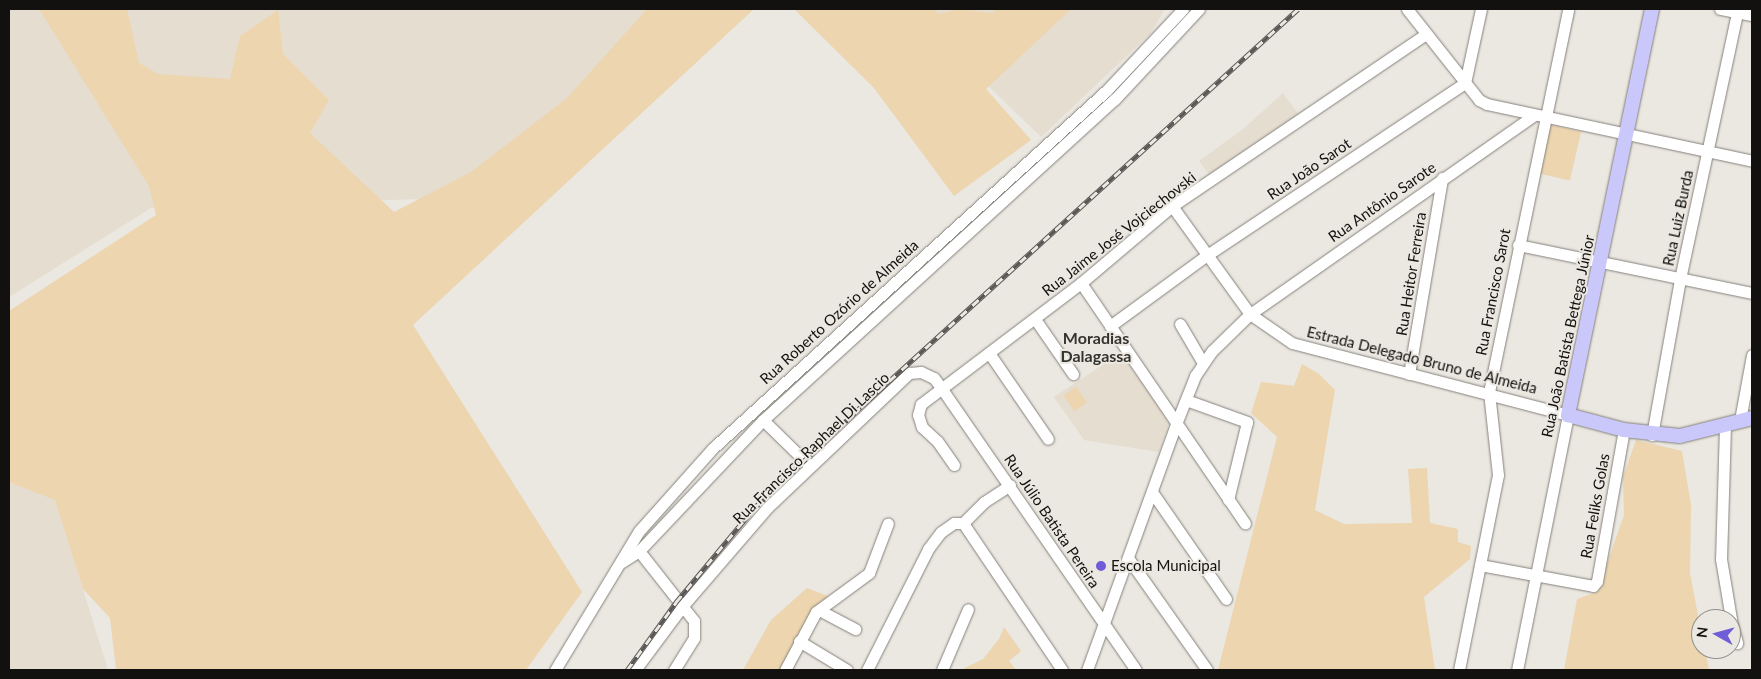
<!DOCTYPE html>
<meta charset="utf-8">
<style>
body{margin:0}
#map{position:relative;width:1761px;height:679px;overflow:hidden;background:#ebe7e1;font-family:Lato,sans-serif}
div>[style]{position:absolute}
.built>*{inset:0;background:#e5ddd0}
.green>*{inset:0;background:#ecd5af;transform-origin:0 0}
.roads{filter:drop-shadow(0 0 1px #84817b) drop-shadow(0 0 1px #84817b)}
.minor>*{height:11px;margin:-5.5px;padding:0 5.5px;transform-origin:5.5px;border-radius:5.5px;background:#fff}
.major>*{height:14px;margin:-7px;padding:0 7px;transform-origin:7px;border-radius:7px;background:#cac8fa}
.rail>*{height:4.5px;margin-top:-2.25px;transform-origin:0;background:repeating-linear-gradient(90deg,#ebe7e1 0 8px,#595754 0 16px);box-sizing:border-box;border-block:1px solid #595754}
.dots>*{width:14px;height:14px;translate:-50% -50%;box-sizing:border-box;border:2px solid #ebe7e1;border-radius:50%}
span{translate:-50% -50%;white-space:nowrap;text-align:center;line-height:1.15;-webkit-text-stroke:4px #ebe7e1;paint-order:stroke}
.street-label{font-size:15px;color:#12110f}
.poi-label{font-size:15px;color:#12110f}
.left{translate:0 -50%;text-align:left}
.neighbourhood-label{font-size:16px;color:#35332e;font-weight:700}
.frame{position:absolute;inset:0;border:10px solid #12110f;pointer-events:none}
.north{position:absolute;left:1691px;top:609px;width:50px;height:50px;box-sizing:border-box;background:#ebe7e1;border:1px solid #94918d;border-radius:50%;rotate:277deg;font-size:14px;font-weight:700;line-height:20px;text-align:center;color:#12110f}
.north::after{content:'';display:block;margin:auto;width:18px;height:22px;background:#705ed8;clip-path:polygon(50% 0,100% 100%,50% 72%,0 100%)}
</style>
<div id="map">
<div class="built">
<div style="clip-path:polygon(9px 9px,661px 9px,512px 196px,151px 208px,9px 297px)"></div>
<div style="clip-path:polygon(909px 9px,1165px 9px,1151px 33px,1041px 137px)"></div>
<div style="clip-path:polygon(1283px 93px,1299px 115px,1211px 177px,1199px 161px,1243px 129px)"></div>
<div style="clip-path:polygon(1121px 353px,1169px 423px,1159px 452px,1084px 440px,1054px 397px)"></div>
<div style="clip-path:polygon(9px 482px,55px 499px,108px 670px,9px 670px)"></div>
</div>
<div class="green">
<div style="clip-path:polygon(39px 9px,127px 9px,139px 63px,158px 74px,230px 79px,240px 36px,278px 10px,283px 54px,329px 100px,310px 133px,394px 212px,471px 172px,567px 98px,647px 9px,754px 9px,413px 325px,582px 592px,526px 670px,116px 670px,110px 618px,83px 589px,55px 500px,9px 482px,9px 311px,156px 215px,149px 186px)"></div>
<div style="clip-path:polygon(794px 9px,934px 9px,938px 14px,959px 9px,992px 13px,997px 9px,1070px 10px,986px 89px,1031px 140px,954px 196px,874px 88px)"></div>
<div style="left:1547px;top:124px;width:35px;height:50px;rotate:13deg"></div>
<div style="clip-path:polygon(1302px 364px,1319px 374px,1335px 390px,1315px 510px,1344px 524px,1412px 523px,1408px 469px,1427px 468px,1430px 523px,1458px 529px,1458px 542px,1471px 546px,1470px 559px,1424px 597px,1435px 670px,1218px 670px,1277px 437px,1251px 413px,1261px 382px,1294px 386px)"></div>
<div style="left:1076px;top:387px;width:19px;height:15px;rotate:55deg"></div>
<div style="clip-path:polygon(1636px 440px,1682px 451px,1691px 505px,1690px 573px,1701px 631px,1701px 649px,1705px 649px,1709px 670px,1564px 670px,1577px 599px,1597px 592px,1624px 515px,1623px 477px)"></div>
<div style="clip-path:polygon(807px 588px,830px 597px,781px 670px,743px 670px,771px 620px)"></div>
<div style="clip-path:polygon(1004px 627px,1021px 651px,1009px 661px,1016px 670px,961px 670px,983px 659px,999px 639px)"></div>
</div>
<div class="roads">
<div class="minor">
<div style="left:1407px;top:9px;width:116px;rotate:51.6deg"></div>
<div style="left:1479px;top:100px;width:9px;rotate:27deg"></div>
<div style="left:1487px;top:104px;width:271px;rotate:12.1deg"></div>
<div style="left:1720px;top:9px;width:33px;rotate:11deg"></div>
<div style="left:1172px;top:206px;width:133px;rotate:54.2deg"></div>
<div style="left:1250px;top:314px;width:51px;rotate:34.6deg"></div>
<div style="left:1292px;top:343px;width:285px;rotate:14.6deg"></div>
<div style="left:1568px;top:415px;width:260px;rotate:101.3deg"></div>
<div style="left:1518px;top:245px;width:239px;rotate:11.6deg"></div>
<div style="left:1081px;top:283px;width:291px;rotate:55.7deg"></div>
<div style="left:1035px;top:319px;width:67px;rotate:55.4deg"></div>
<div style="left:1180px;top:324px;width:45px;rotate:59.5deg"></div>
<div style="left:1110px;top:326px;width:120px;rotate:-36.2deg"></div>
<div style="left:1207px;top:255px;width:310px;rotate:-33.7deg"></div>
<div style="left:1465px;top:83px;width:76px;rotate:-77.8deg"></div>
<div style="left:989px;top:353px;width:104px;rotate:55.5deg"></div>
<div style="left:1409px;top:374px;width:199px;rotate:-80.4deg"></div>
<div style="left:1186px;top:400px;width:65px;rotate:19.8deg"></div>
<div style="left:1247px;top:422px;width:80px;rotate:103.7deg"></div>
<div style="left:763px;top:420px;width:66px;rotate:44.4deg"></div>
<div style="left:1740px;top:420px;width:66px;rotate:-79.5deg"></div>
<div style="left:1725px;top:426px;width:133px;rotate:91.7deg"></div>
<div style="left:1721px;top:559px;width:61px;rotate:80.5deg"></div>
<div style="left:1652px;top:435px;width:158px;rotate:-79.8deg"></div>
<div style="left:1680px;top:279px;width:276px;rotate:-77.9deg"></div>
<div style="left:954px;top:465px;width:29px;rotate:-125deg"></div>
<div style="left:937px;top:441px;width:21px;rotate:-137deg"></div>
<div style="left:922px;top:427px;width:13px;rotate:-108deg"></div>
<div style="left:918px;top:415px;width:11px;rotate:-75deg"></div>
<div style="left:921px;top:404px;width:201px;rotate:-37.1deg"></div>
<div style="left:1081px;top:283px;width:119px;rotate:-40.2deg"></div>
<div style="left:1172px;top:206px;width:307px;rotate:-34.1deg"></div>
<div style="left:1152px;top:492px;width:130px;rotate:55.3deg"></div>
<div style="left:963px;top:523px;width:177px;rotate:56deg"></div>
<div style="left:963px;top:523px;width:30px;rotate:-45deg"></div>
<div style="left:984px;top:502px;width:31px;rotate:-33deg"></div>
<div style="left:639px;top:551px;width:89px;rotate:51.8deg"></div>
<div style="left:694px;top:621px;width:17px;rotate:90deg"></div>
<div style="left:694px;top:638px;width:38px;rotate:122deg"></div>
<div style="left:1128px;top:558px;width:137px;rotate:54.8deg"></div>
<div style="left:622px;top:562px;width:20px;rotate:-33deg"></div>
<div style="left:639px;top:551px;width:180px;rotate:-46.6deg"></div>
<div style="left:763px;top:420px;width:476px;rotate:-42.4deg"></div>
<div style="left:1115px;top:99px;width:123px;rotate:-47deg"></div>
<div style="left:1480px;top:565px;width:115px;rotate:10.5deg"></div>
<div style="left:1593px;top:586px;width:6px;rotate:-51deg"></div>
<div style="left:1597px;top:581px;width:153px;rotate:-79.9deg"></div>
<div style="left:819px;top:610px;width:41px;rotate:27.8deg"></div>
<div style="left:1731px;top:620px;width:24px;rotate:75deg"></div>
<div style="left:799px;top:641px;width:56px;rotate:31.1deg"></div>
<div style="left:555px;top:670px;width:162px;rotate:-58.9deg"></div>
<div style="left:639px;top:531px;width:111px;rotate:-48.3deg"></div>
<div style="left:713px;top:448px;width:532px;rotate:-42.26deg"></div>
<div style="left:1107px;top:90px;width:111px;rotate:-46.8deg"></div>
<div style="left:635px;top:670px;width:77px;rotate:-53.4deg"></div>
<div style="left:681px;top:608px;width:133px;rotate:-49.3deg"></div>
<div style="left:768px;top:507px;width:195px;rotate:-43.5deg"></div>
<div style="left:909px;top:373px;width:12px;rotate:-5deg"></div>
<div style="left:921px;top:372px;width:14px;rotate:25deg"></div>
<div style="left:934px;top:378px;width:14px;rotate:54deg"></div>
<div style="left:942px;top:389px;width:341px;rotate:55.4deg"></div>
<div style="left:785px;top:670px;width:66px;rotate:-61.9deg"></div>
<div style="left:816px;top:612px;width:66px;rotate:-36.3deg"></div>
<div style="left:869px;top:573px;width:53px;rotate:-69.2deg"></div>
<div style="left:867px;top:670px;width:136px;rotate:-63.2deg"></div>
<div style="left:928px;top:549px;width:21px;rotate:-53deg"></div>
<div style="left:941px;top:532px;width:16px;rotate:-35deg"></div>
<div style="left:954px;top:523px;width:9px"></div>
<div style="left:942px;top:670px;width:66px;rotate:-66.9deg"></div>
<div style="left:1087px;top:670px;width:262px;rotate:-70.1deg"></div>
<div style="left:1176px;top:424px;width:52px;rotate:-68.4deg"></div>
<div style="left:1195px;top:376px;width:30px;rotate:-56deg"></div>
<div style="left:1212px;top:351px;width:53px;rotate:-44.2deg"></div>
<div style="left:1250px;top:314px;width:345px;rotate:-35deg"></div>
<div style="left:1459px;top:670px;width:199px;rotate:-78.7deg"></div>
<div style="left:1498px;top:475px;width:83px;rotate:-96.2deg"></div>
<div style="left:1489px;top:392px;width:391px;rotate:-78.3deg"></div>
</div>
<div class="major">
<div style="left:1652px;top:9px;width:415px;rotate:101.7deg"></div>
<div style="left:1568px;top:415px;width:58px;rotate:15deg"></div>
<div style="left:1624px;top:430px;width:56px;rotate:6.1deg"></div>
<div style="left:1680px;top:436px;width:74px;rotate:-14deg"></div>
</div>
</div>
<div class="rail">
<div style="left:627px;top:670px;width:84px;rotate:-54.2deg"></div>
<div style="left:676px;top:602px;width:122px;rotate:-50.3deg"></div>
<div style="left:754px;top:508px;width:138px;rotate:-43.5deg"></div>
<div style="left:854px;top:413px;width:600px;rotate:-42.3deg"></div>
</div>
<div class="dots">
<div style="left:1101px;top:566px;background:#705ed8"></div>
</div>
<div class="street-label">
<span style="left:1309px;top:169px;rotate:-34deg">Rua João Sarot</span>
<span style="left:1382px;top:202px;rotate:-35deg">Rua Antônio Sarote</span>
<span style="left:1678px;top:218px;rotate:-78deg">Rua Luiz Burda</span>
<span style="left:1119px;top:234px;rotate:-38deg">Rua Jaime José Vojciechovski</span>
<span style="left:1411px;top:274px;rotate:-81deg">Rua Heitor Ferreira</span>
<span style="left:1493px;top:292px;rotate:-79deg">Rua Francisco Sarot</span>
<span style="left:839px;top:312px;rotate:-42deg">Rua Roberto Ozório de Almeida</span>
<span style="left:1568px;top:336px;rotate:-78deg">Rua João Batista Bettega Júnior</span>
<span style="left:1422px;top:360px;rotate:14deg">Estrada Delegado Bruno de Almeida</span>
<span style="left:811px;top:448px;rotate:-44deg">Rua Francisco Raphael Di Lascio</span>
<span style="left:1595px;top:506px;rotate:-80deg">Rua Feliks Golas</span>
<span style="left:1052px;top:521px;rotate:56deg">Rua Júlio Batista Pereira</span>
</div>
<div class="poi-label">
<span class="left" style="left:1111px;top:566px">Escola Municipal</span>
</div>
<div class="neighbourhood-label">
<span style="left:1096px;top:347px">Moradias<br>Dalagassa</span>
</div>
<div class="frame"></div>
<div class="north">N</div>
</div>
